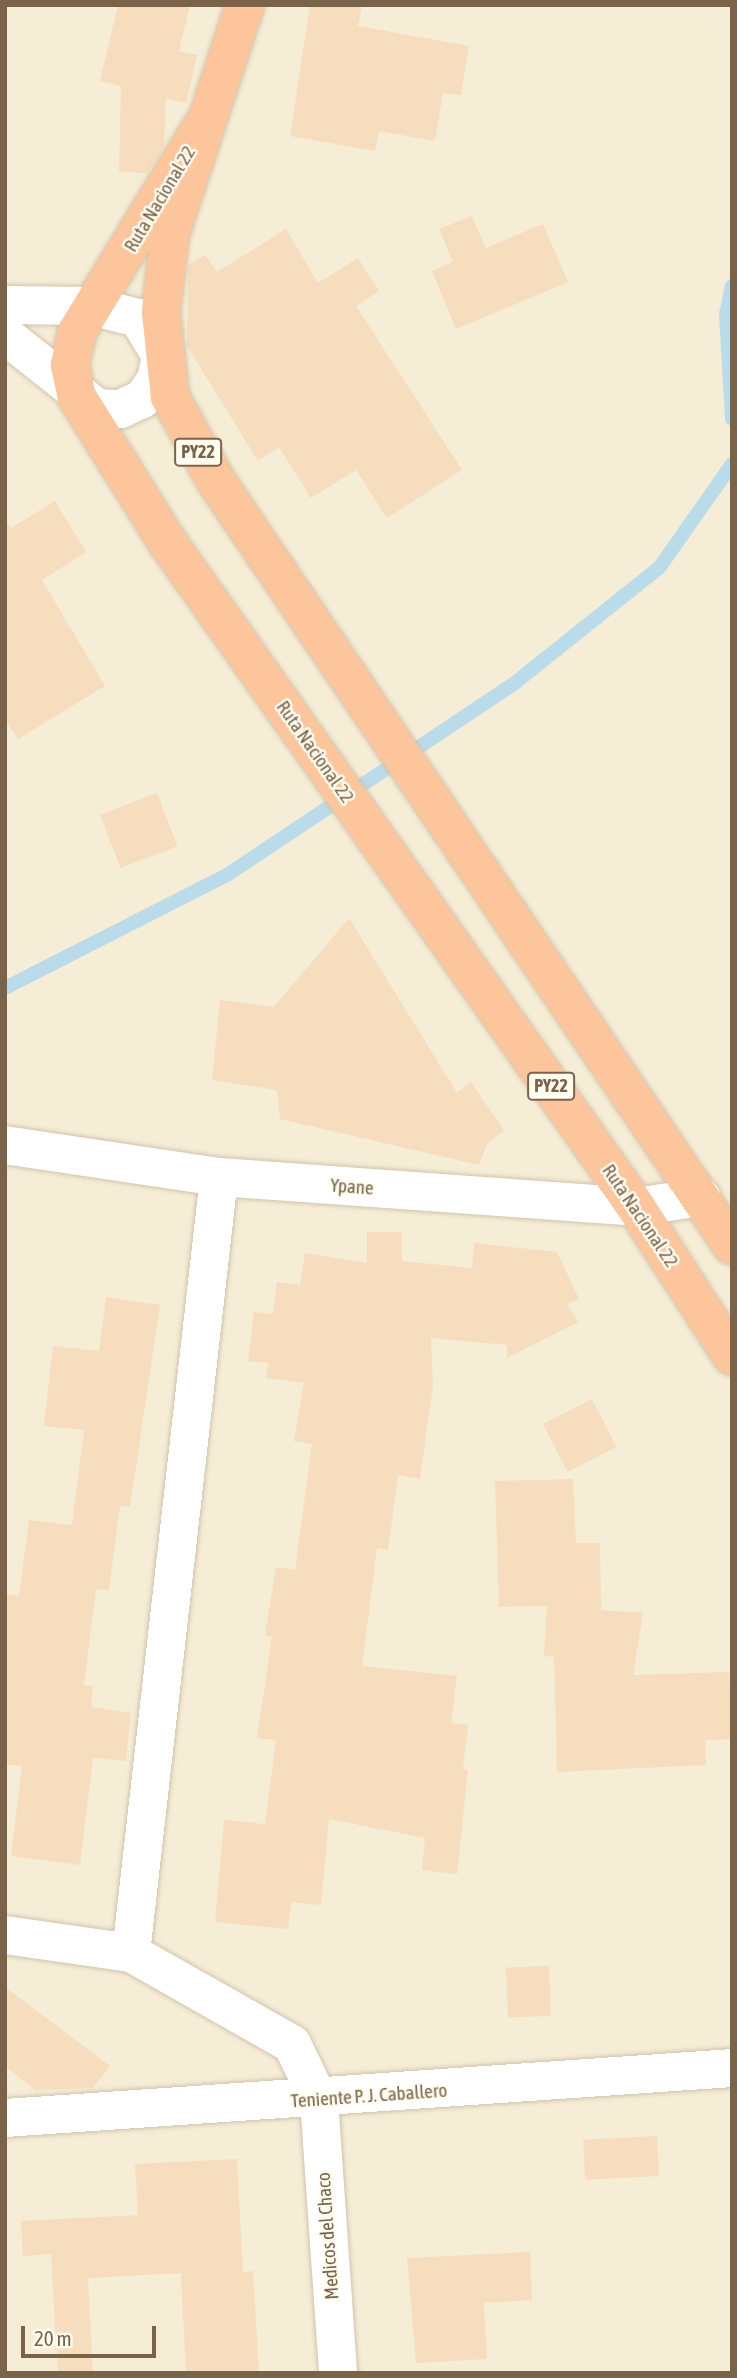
<!DOCTYPE html>
<style>
body{margin:0}
#map{position:relative;width:737px;height:2378px;overflow:hidden;background:#fef9e8;font-family:"Asap Condensed",sans-serif}
div>[style]{position:absolute}
.residential>*{inset:0;background:#f6edd6;transform-origin:0 0}
.stream>*{height:14px;margin:-7px;padding:0 7px;transform-origin:7px;border-radius:7px;background:#badbea}
.building>*{inset:0;background:#f5ddbd;transform-origin:0 0}
.roads{filter:drop-shadow(0 0 2px #d2c3ac) drop-shadow(0 0 2px #d2c3ac)}
.street>*{height:38px;margin:-19px;padding:0 19px;transform-origin:19px;border-radius:19px;background:#fff}
.highway>*{height:38px;margin:-19px;padding:0 19px;transform-origin:19px;border-radius:19px;background:#fcc59b}
span{translate:-50% -50%;white-space:nowrap;text-align:center;line-height:1.15;-webkit-text-stroke:5px #fffcf0;paint-order:stroke}
.shield-label span{padding:2px 5px;background:#fffcf0;border:2px solid;border-radius:5px;-webkit-text-stroke-width:0}
.shield-label{font-size:18px;color:#7b6349;font-weight:700}
.street-label{font-size:19px;color:#7b6349}
.frame{position:absolute;inset:0;border:7px solid #7b6349;pointer-events:none}
.scale{position:absolute;left:21px;top:2326px;width:135px;height:32px;box-sizing:border-box;border:4px solid #7b6349;border-top:0;padding-left:9px;font-size:21px;line-height:24px;white-space:nowrap;color:#7b6349;-webkit-text-stroke:5px #fffcf0;paint-order:stroke}
</style>
<div id="map">
<div class="residential">
<div style="left:5px;top:5px;width:727px;height:2368px"></div>
</div>
<div class="stream">
<div style="left:732px;top:286px;width:29px;rotate:102deg"></div>
<div style="left:726px;top:314px;width:105px;rotate:86.7deg"></div>
<div style="left:7px;top:987px;width:247px;rotate:-27deg"></div>
<div style="left:227px;top:875px;width:348px;rotate:-33.7deg"></div>
<div style="left:516px;top:682px;width:183px;rotate:-38.6deg"></div>
<div style="left:659px;top:568px;width:127px;rotate:-54.9deg"></div>
</div>
<div class="building">
<div style="clip-path:polygon(118px 5px,190px 5px,179px 51px,197px 55px,186px 103px,166px 98px,164px 147px,148px 173px,119px 172px,121px 86px,100px 81px)"></div>
<div style="clip-path:polygon(310px 5px,362px 5px,358px 26px,469px 46px,461px 95px,443px 93px,435px 141px,379px 131px,375px 151px,290px 136px)"></div>
<div style="clip-path:polygon(472px 216px,486px 248px,543px 224px,568px 282px,456px 329px,432px 271px,453px 262px,439px 229px)"></div>
<div style="clip-path:polygon(286px 229px,318px 283px,358px 258px,379px 291px,356px 306px,462px 470px,387px 518px,356px 470px,311px 498px,279px 447px,258px 461px,187px 346px,188px 265px,205px 255px,217px 272px)"></div>
<div style="clip-path:polygon(55px 501px,86px 552px,42px 580px,105px 686px,18px 739px,5px 719px,5px 519px,11px 528px)"></div>
<div style="left:157px;top:793px;width:57px;height:61px;rotate:69deg"></div>
<div style="clip-path:polygon(349px 918px,457px 1093px,471px 1082px,504px 1131px,487px 1144px,479px 1165px,280px 1119px,277px 1090px,212px 1080px,220px 1000px,274px 1007px)"></div>
<div style="clip-path:polygon(367px 1232px,402px 1232px,402px 1261px,472px 1268px,474px 1243px,557px 1252px,579px 1299px,567px 1304px,578px 1322px,507px 1358px,507px 1345px,431px 1338px,433px 1385px,420px 1479px,398px 1475px,388px 1550px,377px 1548px,362px 1666px,457px 1676px,451px 1723px,468px 1725px,463px 1769px,468px 1770px,457px 1874px,422px 1870px,425px 1838px,329px 1819px,321px 1905px,291px 1902px,288px 1929px,215px 1922px,224px 1820px,265px 1824px,276px 1740px,257px 1738px,272px 1637px,265px 1635px,276px 1567px,295px 1570px,312px 1444px,294px 1441px,304px 1383px,266px 1378px,268px 1363px,248px 1361px,254px 1312px,273px 1314px,277px 1282px,300px 1285px,305px 1253px,367px 1263px)"></div>
<div style="clip-path:polygon(106px 1297px,160px 1305px,130px 1507px,120px 1506px,109px 1590px,96px 1589px,84px 1685px,93px 1686px,91px 1707px,131px 1713px,126px 1761px,93px 1758px,80px 1865px,11px 1856px,22px 1766px,5px 1764px,5px 1594px,19px 1596px,29px 1520px,72px 1525px,84px 1430px,44px 1426px,53px 1346px,99px 1351px)"></div>
<div style="left:592px;top:1399px;width:54px;height:55px;rotate:63deg"></div>
<div style="clip-path:polygon(573px 1479px,576px 1543px,600px 1543px,601px 1610px,643px 1613px,633px 1675px,729px 1672px,732px 1739px,705px 1740px,706px 1765px,557px 1772px,554px 1657px,544px 1656px,547px 1606px,499px 1607px,495px 1481px)"></div>
<div style="left:549px;top:1966px;width:50px;height:43px;rotate:88deg"></div>
<div style="clip-path:polygon(5px 1987px,110px 2066px,93px 2088px,35px 2090px,5px 2066px)"></div>
<div style="left:657px;top:2136px;width:40px;height:74px;rotate:87deg"></div>
<div style="clip-path:polygon(237px 2159px,243px 2272px,253px 2271px,259px 2373px,186px 2373px,181px 2273px,88px 2278px,93px 2373px,58px 2373px,51px 2254px,23px 2256px,21px 2221px,138px 2215px,135px 2164px)"></div>
<div style="clip-path:polygon(530px 2252px,532px 2300px,484px 2303px,487px 2359px,416px 2363px,407px 2258px)"></div>
</div>
<div class="roads">
<div class="street">
<div style="left:5px;top:305px;width:86px;rotate:0.7deg"></div>
<div style="left:91px;top:306px;width:49px;rotate:14.3deg"></div>
<div style="left:138px;top:318px;width:44px;rotate:58.8deg"></div>
<div style="left:161px;top:356px;width:25px;rotate:102deg"></div>
<div style="left:156px;top:380px;width:24px;rotate:126deg"></div>
<div style="left:142px;top:399px;width:23px;rotate:155deg"></div>
<div style="left:121px;top:409px;width:24px;rotate:-178deg"></div>
<div style="left:97px;top:408px;width:117px;rotate:-141.6deg"></div>
<div style="left:5px;top:1145px;width:216px;rotate:8.5deg"></div>
<div style="left:219px;top:1177px;width:418px;rotate:4.1deg"></div>
<div style="left:636px;top:1207px;width:66px;rotate:-8.7deg"></div>
<div style="left:5px;top:1935px;width:127px;rotate:8.1deg"></div>
<div style="left:131px;top:1953px;width:185px;rotate:29.5deg"></div>
<div style="left:292px;top:2044px;width:62px;rotate:64.3deg"></div>
<div style="left:319px;top:2100px;width:274px;rotate:86deg"></div>
<div style="left:131px;top:1953px;width:781px;rotate:-83.53deg"></div>
<div style="left:5px;top:2118px;width:729px;rotate:-3.93deg"></div>
</div>
<div class="highway">
<div style="left:245px;top:5px;width:241px;rotate:108.1deg"></div>
<div style="left:170px;top:234px;width:79px;rotate:96.6deg"></div>
<div style="left:161px;top:312px;width:85px;rotate:84deg"></div>
<div style="left:170px;top:397px;width:96px;rotate:61.3deg"></div>
<div style="left:216px;top:481px;width:922px;rotate:55.97deg"></div>
<div style="left:202px;top:127px;width:240px;rotate:121.4deg"></div>
<div style="left:77px;top:332px;width:34px;rotate:102deg"></div>
<div style="left:70px;top:365px;width:33px;rotate:78deg"></div>
<div style="left:77px;top:397px;width:172px;rotate:58.1deg"></div>
<div style="left:168px;top:543px;width:812px;rotate:54.82deg"></div>
<div style="left:636px;top:1207px;width:177px;rotate:57.2deg"></div>
</div>
</div>
<div class="shield-label">
<span style="left:198px;top:452px">PY22</span>
<span style="left:551px;top:1086px">PY22</span>
</div>
<div class="street-label">
<span style="left:160px;top:199px;rotate:-59deg">Ruta Nacional 22</span>
<span style="left:315px;top:752px;rotate:55deg">Ruta Nacional 22</span>
<span style="left:352px;top:1187px;rotate:4deg">Ypane</span>
<span style="left:640px;top:1216px;rotate:56deg">Ruta Nacional 22</span>
<span style="left:369px;top:2096px;rotate:-4deg">Teniente P. J. Caballero</span>
<span style="left:328px;top:2236px;rotate:-94deg">Medicos del Chaco</span>
</div>
<div class="frame"></div>
<div class="scale">20 m</div>
</div>
